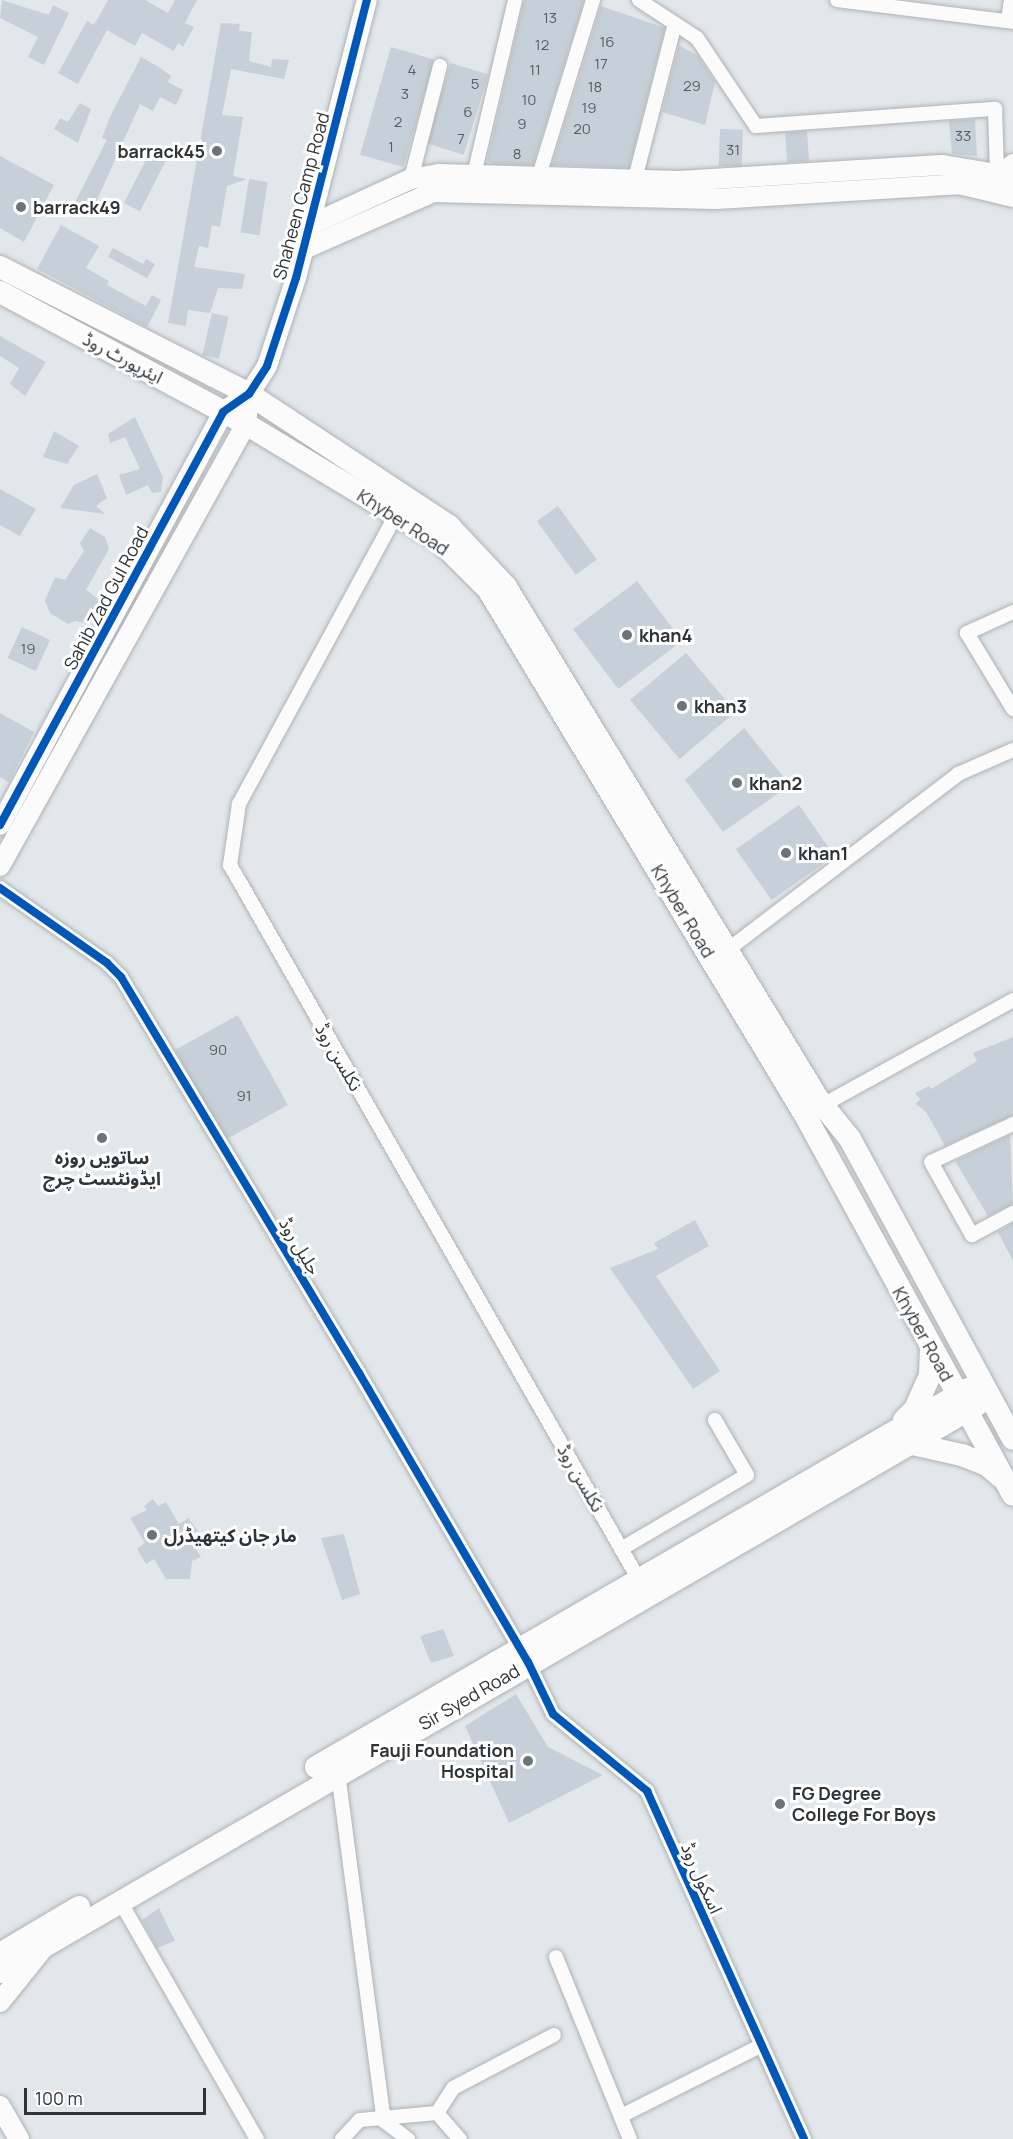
<!DOCTYPE html>
<meta charset="utf-8">
<style>
body{margin:0}
#map{position:relative;width:1013px;height:2139px;overflow:hidden;background:#e2e7eb;font-family:Manrope,"Noto Sans Arabic",sans-serif}
div>[style]{position:absolute}
.building>*{inset:0;background:#c7d0d8;transform-origin:0 0}
.roads{filter:drop-shadow(0 0 2px #aeb2b5) drop-shadow(0 0 2px #aeb2b5)}
.street>*{height:14px;margin:-7px;padding:0 7px;transform-origin:7px;border-radius:7px;background:#fbfbfc}
.secondary>*{height:20px;margin:-10px;padding:0 10px;transform-origin:10px;border-radius:10px;background:#fbfbfc}
.primary>*{height:22px;margin:-11px;padding:0 11px;transform-origin:11px;border-radius:11px;background:#fbfbfc}
.cycleway>*{height:8px;margin:-4px;padding:0 4px;transform-origin:4px;border-radius:4px;background:#0057b8}
.dots>*{width:16px;height:16px;translate:-50% -50%;box-sizing:border-box;border:3px solid #fff;border-radius:50%}
span{translate:-50% -50%;white-space:nowrap;text-align:center;line-height:1.15;-webkit-text-stroke:6px #fff;paint-order:stroke}
.number-label{font-size:15px;color:#575d61}
.number-label span{-webkit-text-stroke-width:0}
.poi-label{font-size:18px;color:#303437;font-weight:700}
.right{translate:-100% -50%;text-align:right}
.left{translate:0 -50%;text-align:left}
.street-label{font-size:18px;color:#303437}
.scale{position:absolute;left:24px;top:2088px;width:182px;height:27px;box-sizing:border-box;border:3px solid #303437;border-top:0;padding-left:8px;font-size:18px;line-height:21px;white-space:nowrap;color:#303437;-webkit-text-stroke:4px #fff;paint-order:stroke}
</style>
<div id="map">
<div class="building">
<div style="clip-path:polygon(2px 0,49px 15px,53px 5px,69px 13px,44px 65px,28px 57px,38px 37px,0 18px)"></div>
<div style="clip-path:polygon(108px 0,145px 0,168px 13px,175px 0,197px 0,185px 23px,194px 27px,183px 47px,178px 43px,174px 51px,142px 33px,135px 46px,107px 30px,78px 84px,58px 73px,87px 21px,94px 25px)"></div>
<div style="clip-path:polygon(524px 0,584px 0,533px 165px,494px 164px,487px 161px)"></div>
<div style="clip-path:polygon(601px 6px,665px 28px,629px 168px,552px 165px)"></div>
<div style="clip-path:polygon(221px 23px,240px 24px,239px 31px,252px 32px,249px 61px,271px 67px,272px 59px,289px 60px,284px 79px,231px 69px,222px 115px,243px 117px,233px 176px,247px 179px,227px 186px,220px 227px,212px 225px,208px 248px,199px 246px,194px 267px,245px 274px,242px 289px,218px 288px,210px 313px,188px 310px,186px 326px,168px 323px)"></div>
<div style="clip-path:polygon(679px 45px,698px 56px,715px 82px,705px 125px,662px 112px)"></div>
<div style="left:391px;top:47px;width:45px;height:112px;rotate:16deg"></div>
<div style="clip-path:polygon(141px 57px,159px 67px,171px 76px,168px 82px,183px 90px,176px 105px,160px 97px,153px 111px,140px 104px,90px 216px,73px 206px,107px 140px,102px 138px,110px 117px)"></div>
<div style="left:451px;top:63px;width:39px;height:84px;rotate:17deg"></div>
<div style="clip-path:polygon(80px 103px,91px 109px,78px 143px,54px 129px,60px 118px,68px 122px)"></div>
<div style="clip-path:polygon(975px 119px,977px 156px,952px 154px,949px 121px)"></div>
<div style="left:720px;top:129px;width:23px;height:37px;rotate:2deg"></div>
<div style="left:807px;top:131px;width:30px;height:22px;rotate:86deg"></div>
<div style="left:153px;top:146px;width:18px;height:64px;rotate:27deg"></div>
<div style="clip-path:polygon(0 156px,54px 185px,24px 242px,0 228px)"></div>
<div style="left:249px;top:179px;width:19px;height:54px;rotate:9deg"></div>
<div style="clip-path:polygon(61px 225px,99px 246px,86px 268px,109px 281px,107px 285px,146px 306px,152px 295px,161px 300px,147px 327px,37px 269px)"></div>
<div style="clip-path:polygon(113px 248px,143px 264px,146px 259px,155px 264px,147px 278px,108px 257px)"></div>
<div style="left:212px;top:313px;width:17px;height:43px;rotate:13deg"></div>
<div style="clip-path:polygon(0 336px,46px 362px,25px 396px,10px 384px,19px 368px,0 356px)"></div>
<div style="clip-path:polygon(135px 417px,163px 477px,161px 492px,152px 493px,148px 485px,126px 495px,119px 475px,140px 469px,125px 437px,110px 443px,108px 434px)"></div>
<div style="clip-path:polygon(54px 431px,79px 446px,67px 464px,43px 457px)"></div>
<div style="clip-path:polygon(97px 474px,107px 498px,96px 506px,105px 514px,60px 508px,74px 485px)"></div>
<div style="clip-path:polygon(0 489px,36px 509px,20px 536px,0 525px)"></div>
<div style="left:558px;top:506px;width:66px;height:26px;rotate:54deg"></div>
<div style="clip-path:polygon(90px 528px,105px 537px,109px 549px,86px 590px,102px 602px,90px 624px,75px 621px,68px 624px,50px 613px,45px 601px,55px 577px,65px 580px,84px 551px,80px 543px)"></div>
<div style="left:637px;top:581px;width:75px;height:80px;rotate:53deg"></div>
<div style="left:22px;top:627px;width:31px;height:34px;rotate:25deg"></div>
<div style="left:686px;top:653px;width:77px;height:73px;rotate:50deg"></div>
<div style="clip-path:polygon(0 713px,34px 732px,9px 782px,0 777px)"></div>
<div style="clip-path:polygon(744px 728px,790px 785px,723px 832px,685px 780px)"></div>
<div style="left:799px;top:805px;width:62px;height:77px;rotate:55deg"></div>
<div style="left:238px;top:1015px;width:103px;height:72px;rotate:61deg"></div>
<div style="clip-path:polygon(1013px 1037px,1013px 1115px,945px 1146px,926px 1112px,916px 1104px,920px 1099px,915px 1093px,929px 1086px,931px 1089px,977px 1061px,973px 1053px)"></div>
<div style="clip-path:polygon(1010px 1135px,1013px 1204px,988px 1216px,955px 1161px)"></div>
<div style="clip-path:polygon(695px 1220px,709px 1246px,656px 1276px,720px 1371px,693px 1389px,610px 1268px,658px 1249px,654px 1243px)"></div>
<div style="clip-path:polygon(1013px 1223px,1013px 1261px,998px 1232px)"></div>
<div style="clip-path:polygon(153px 1499px,158px 1506px,166px 1502px,179px 1524px,188px 1518px,198px 1531px,188px 1537px,201px 1557px,192px 1561px,190px 1579px,166px 1579px,154px 1559px,146px 1564px,137px 1549px,145px 1543px,130px 1518px,147px 1510px,144px 1506px)"></div>
<div style="clip-path:polygon(344px 1534px,360px 1594px,342px 1600px,321px 1538px)"></div>
<div style="clip-path:polygon(443px 1629px,454px 1656px,431px 1663px,420px 1636px)"></div>
<div style="clip-path:polygon(516px 1694px,548px 1747px,603px 1775px,509px 1823px,465px 1726px)"></div>
<div style="clip-path:polygon(159px 1908px,175px 1941px,157px 1948px,142px 1920px)"></div>
</div>
<div class="roads">
<div class="street">
<div style="left:639px;top:0;width:69px;rotate:33.2deg"></div>
<div style="left:697px;top:38px;width:106px;rotate:56.2deg"></div>
<div style="left:756px;top:126px;width:240px;rotate:-4.1deg"></div>
<div style="left:995px;top:109px;width:63px;rotate:88.2deg"></div>
<div style="left:837px;top:0;width:177px;rotate:7.1deg"></div>
<div style="left:1008px;top:21px;width:21px;rotate:-82deg"></div>
<div style="left:997px;top:172px;width:19px;rotate:-35deg"></div>
<div style="left:474px;top:175px;width:180px;rotate:-76.8deg"></div>
<div style="left:411px;top:179px;width:117px;rotate:-75.6deg"></div>
<div style="left:538px;top:179px;width:187px;rotate:-72.9deg"></div>
<div style="left:633px;top:187px;width:168px;rotate:-75.6deg"></div>
<div style="left:391px;top:524px;width:319px;rotate:118.5deg"></div>
<div style="left:239px;top:804px;width:62px;rotate:98.4deg"></div>
<div style="left:230px;top:865px;width:821px;rotate:60.22deg"></div>
<div style="left:1013px;top:612px;width:51px;rotate:155.5deg"></div>
<div style="left:967px;top:633px;width:89px;rotate:58.8deg"></div>
<div style="left:0;top:888px;width:131px;rotate:35deg"></div>
<div style="left:107px;top:963px;width:20px;rotate:45deg"></div>
<div style="left:121px;top:977px;width:462px;rotate:59deg"></div>
<div style="left:359px;top:1373px;width:335px;rotate:59.7deg"></div>
<div style="left:528px;top:1662px;width:58px;rotate:64.3deg"></div>
<div style="left:553px;top:1714px;width:122px;rotate:39.3deg"></div>
<div style="left:647px;top:1791px;width:382px;rotate:65.7deg"></div>
<div style="left:730px;top:948px;width:287px;rotate:-37.3deg"></div>
<div style="left:958px;top:774px;width:60px;rotate:-23.6deg"></div>
<div style="left:823px;top:1105px;width:217px;rotate:-28.9deg"></div>
<div style="left:1013px;top:1124px;width:90px;rotate:155.1deg"></div>
<div style="left:931px;top:1162px;width:84px;rotate:60.7deg"></div>
<div style="left:972px;top:1235px;width:47px;rotate:-28.2deg"></div>
<div style="left:621px;top:1549px;width:146px;rotate:-30.4deg"></div>
<div style="left:747px;top:1475px;width:64px;rotate:-120.2deg"></div>
<div style="left:338px;top:1773px;width:351px;rotate:82.5deg"></div>
<div style="left:384px;top:2121px;width:30px;rotate:37deg"></div>
<div style="left:120px;top:1901px;width:275px;rotate:60.1deg"></div>
<div style="left:556px;top:1957px;width:196px;rotate:67.9deg"></div>
<div style="left:437px;top:2113px;width:35px;rotate:49deg"></div>
<div style="left:623px;top:2115px;width:153px;rotate:-26.7deg"></div>
<div style="left:342px;top:2139px;width:26px;rotate:-47deg"></div>
<div style="left:360px;top:2120px;width:77px;rotate:-5.2deg"></div>
<div style="left:437px;top:2113px;width:30px;rotate:-57deg"></div>
<div style="left:453px;top:2088px;width:114px;rotate:-27.7deg"></div>
</div>
<div class="secondary">
<div style="left:310px;top:225px;width:111px;rotate:-24.5deg"></div>
<div style="left:411px;top:179px;width:29px;rotate:-10deg"></div>
<div style="left:440px;top:174px;width:239px;rotate:1.7deg"></div>
<div style="left:679px;top:181px;width:264px;rotate:-3.5deg"></div>
<div style="left:943px;top:165px;width:71px;rotate:9.7deg"></div>
<div style="left:304px;top:249px;width:141px;rotate:-23.8deg"></div>
<div style="left:433px;top:192px;width:283px;rotate:1.4deg"></div>
<div style="left:716px;top:199px;width:243px;rotate:-3.5deg"></div>
<div style="left:959px;top:184px;width:56px;rotate:13.5deg"></div>
<div style="left:0;top:825px;width:469px;rotate:-61.6deg"></div>
<div style="left:223px;top:412px;width:32px;rotate:-35deg"></div>
<div style="left:249px;top:394px;width:33px;rotate:-57deg"></div>
<div style="left:267px;top:366px;width:93px;rotate:-71.8deg"></div>
<div style="left:296px;top:278px;width:287px;rotate:-75.7deg"></div>
<div style="left:0;top:866px;width:506px;rotate:-60.9deg"></div>
<div style="left:246px;top:424px;width:30px;rotate:-84deg"></div>
<div style="left:0;top:2002px;width:65px;rotate:-51.2deg"></div>
<div style="left:0;top:2106px;width:38px;rotate:60deg"></div>
</div>
<div class="primary">
<div style="left:0;top:267px;width:280px;rotate:27deg"></div>
<div style="left:249px;top:394px;width:240px;rotate:33.4deg"></div>
<div style="left:449px;top:526px;width:83px;rotate:46.9deg"></div>
<div style="left:506px;top:587px;width:600px;rotate:58.64deg"></div>
<div style="left:818px;top:1099px;width:51px;rotate:51.3deg"></div>
<div style="left:850px;top:1139px;width:341px;rotate:61.5deg"></div>
<div style="left:0;top:292px;width:279px;rotate:28.2deg"></div>
<div style="left:246px;top:424px;width:227px;rotate:31.1deg"></div>
<div style="left:440px;top:541px;width:68px;rotate:45deg"></div>
<div style="left:488px;top:589px;width:614px;rotate:58.92deg"></div>
<div style="left:805px;top:1115px;width:433px;rotate:61.3deg"></div>
<div style="left:904px;top:1420px;width:16px;rotate:-45deg"></div>
<div style="left:915px;top:1409px;width:36px;rotate:-66deg"></div>
<div style="left:930px;top:1376px;width:26px;rotate:-88deg"></div>
<div style="left:908px;top:1443px;width:55px;rotate:12.5deg"></div>
<div style="left:962px;top:1455px;width:27px;rotate:22deg"></div>
<div style="left:987px;top:1465px;width:18px;rotate:41deg"></div>
<div style="left:316px;top:1767px;width:754px;rotate:-30.1deg"></div>
<div style="left:0;top:1954px;width:92px;rotate:-30.7deg"></div>
<div style="left:0;top:1972px;width:1130px;rotate:-30.13deg"></div>
</div>
</div>
<div class="cycleway">
<div style="left:0;top:825px;width:469px;rotate:-61.6deg"></div>
<div style="left:223px;top:412px;width:32px;rotate:-35deg"></div>
<div style="left:249px;top:394px;width:33px;rotate:-57deg"></div>
<div style="left:267px;top:366px;width:93px;rotate:-71.8deg"></div>
<div style="left:296px;top:278px;width:287px;rotate:-75.7deg"></div>
<div style="left:0;top:888px;width:131px;rotate:35deg"></div>
<div style="left:107px;top:963px;width:20px;rotate:45deg"></div>
<div style="left:121px;top:977px;width:462px;rotate:59deg"></div>
<div style="left:359px;top:1373px;width:335px;rotate:59.7deg"></div>
<div style="left:528px;top:1662px;width:58px;rotate:64.3deg"></div>
<div style="left:553px;top:1714px;width:122px;rotate:39.3deg"></div>
<div style="left:647px;top:1791px;width:382px;rotate:65.7deg"></div>
</div>
<div class="dots">
<div style="left:217px;top:151px;background:#6e7376"></div>
<div style="left:21px;top:207px;background:#6e7376"></div>
<div style="left:627px;top:635px;background:#6e7376"></div>
<div style="left:682px;top:706px;background:#6e7376"></div>
<div style="left:737px;top:783px;background:#6e7376"></div>
<div style="left:786px;top:853px;background:#6e7376"></div>
<div style="left:102px;top:1138px;background:#6e7376"></div>
<div style="left:152px;top:1535px;background:#6e7376"></div>
<div style="left:528px;top:1761px;background:#6e7376"></div>
<div style="left:780px;top:1804px;background:#6e7376"></div>
</div>
<div class="number-label">
<span style="left:550px;top:18px">13</span>
<span style="left:607px;top:42px">16</span>
<span style="left:542px;top:45px">12</span>
<span style="left:601px;top:64px">17</span>
<span style="left:412px;top:70px">4</span>
<span style="left:535px;top:70px">11</span>
<span style="left:475px;top:84px">5</span>
<span style="left:692px;top:86px">29</span>
<span style="left:595px;top:87px">18</span>
<span style="left:405px;top:94px">3</span>
<span style="left:529px;top:100px">10</span>
<span style="left:589px;top:108px">19</span>
<span style="left:468px;top:112px">6</span>
<span style="left:398px;top:122px">2</span>
<span style="left:522px;top:124px">9</span>
<span style="left:582px;top:129px">20</span>
<span style="left:963px;top:136px">33</span>
<span style="left:461px;top:139px">7</span>
<span style="left:391px;top:147px">1</span>
<span style="left:733px;top:150px">31</span>
<span style="left:517px;top:154px">8</span>
<span style="left:28px;top:649px">19</span>
<span style="left:218px;top:1050px">90</span>
<span style="left:244px;top:1096px">91</span>
</div>
<div class="poi-label">
<span class="right" style="left:205px;top:151px">barrack45</span>
<span class="left" style="left:33px;top:207px">barrack49</span>
<span class="left" style="left:639px;top:635px">khan4</span>
<span class="left" style="left:694px;top:706px">khan3</span>
<span class="left" style="left:749px;top:783px">khan2</span>
<span class="left" style="left:798px;top:853px">khan1</span>
<span style="left:102px;top:1168px">ساتویں روزہ<br>ایڈونٹسٹ چرچ</span>
<span class="left" style="left:164px;top:1535px">مار جان کیتھیڈرل</span>
<span class="right" style="left:514px;top:1761px">Fauji Foundation<br>Hospital</span>
<span class="left" style="left:792px;top:1804px">FG Degree<br>College For Boys</span>
</div>
<div class="street-label">
<span style="left:301px;top:196px;rotate:-75deg">Shaheen Camp Road</span>
<span style="left:123px;top:358px;rotate:28deg">ایئرپورٹ روڈ</span>
<span style="left:403px;top:522px;rotate:33deg">Khyber Road</span>
<span style="left:106px;top:598px;rotate:-62deg">Sahib Zad Gul Road</span>
<span style="left:683px;top:911px;rotate:59deg">Khyber Road</span>
<span style="left:339px;top:1057px;rotate:60deg">نکلسن روڈ</span>
<span style="left:300px;top:1246px;rotate:59deg">جلیل روڈ</span>
<span style="left:923px;top:1334px;rotate:61deg">Khyber Road</span>
<span style="left:581px;top:1478px;rotate:60deg">نکلسن روڈ</span>
<span style="left:469px;top:1697px;rotate:-30deg">Sir Syed Road</span>
<span style="left:702px;top:1878px;rotate:66deg">اسکول روڈ</span>
</div>
<div class="scale">100 m</div>
</div>
